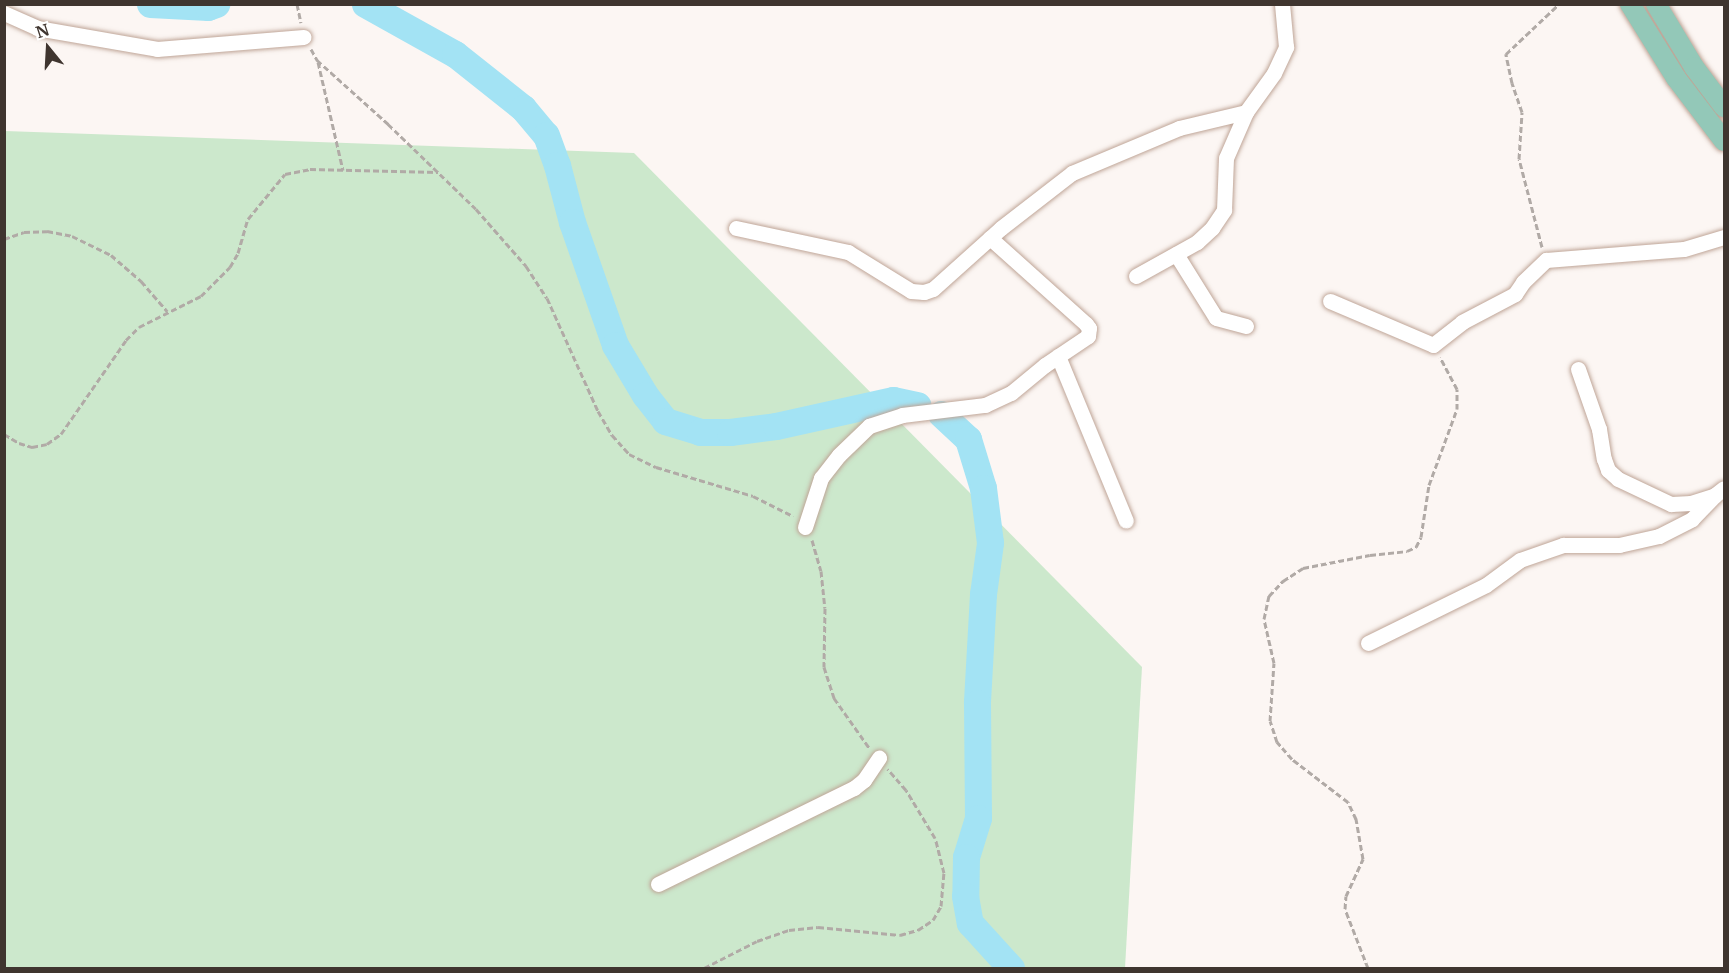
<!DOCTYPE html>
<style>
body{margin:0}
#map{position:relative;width:1729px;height:973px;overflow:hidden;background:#fcf6f3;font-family:Merriweather,serif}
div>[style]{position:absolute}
.green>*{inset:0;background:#cce8cc}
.river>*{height:27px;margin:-13.5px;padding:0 13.5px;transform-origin:13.5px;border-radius:13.5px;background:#a3e3f4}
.path>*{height:3px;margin-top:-1.5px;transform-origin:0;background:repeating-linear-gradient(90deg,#b1aaa6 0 6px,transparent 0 9px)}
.roads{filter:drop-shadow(0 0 2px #bfa597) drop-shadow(0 0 2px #bfa597)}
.minor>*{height:15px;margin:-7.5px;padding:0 7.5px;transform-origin:7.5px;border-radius:7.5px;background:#fff}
.major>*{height:20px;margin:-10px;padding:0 10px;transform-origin:10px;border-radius:10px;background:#93c8b8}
span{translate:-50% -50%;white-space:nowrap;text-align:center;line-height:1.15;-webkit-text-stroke:5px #fff;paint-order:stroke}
.frame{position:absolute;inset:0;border:6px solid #3f352f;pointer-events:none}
.north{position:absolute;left:18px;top:18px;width:60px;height:60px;-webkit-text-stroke:4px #fff;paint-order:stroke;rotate:342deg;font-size:16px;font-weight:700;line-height:24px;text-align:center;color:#3f352f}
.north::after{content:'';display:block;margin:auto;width:21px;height:27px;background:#3f352f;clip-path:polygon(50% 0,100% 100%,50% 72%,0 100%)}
</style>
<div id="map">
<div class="green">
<div style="clip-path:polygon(5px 131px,634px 153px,1142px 667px,1125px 968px,5px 968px)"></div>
</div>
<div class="river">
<div style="left:150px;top:4px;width:58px;rotate:3deg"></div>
<div style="left:208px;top:7px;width:9px;rotate:-21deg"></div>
<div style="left:365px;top:4px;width:103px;rotate:29.1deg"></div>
<div style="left:455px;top:54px;width:87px;rotate:38.5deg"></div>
<div style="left:523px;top:108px;width:35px;rotate:50deg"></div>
<div style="left:546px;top:135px;width:32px;rotate:70deg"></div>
<div style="left:557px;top:165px;width:59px;rotate:75.3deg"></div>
<div style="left:572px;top:222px;width:130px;rotate:70.7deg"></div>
<div style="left:615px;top:345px;width:58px;rotate:59deg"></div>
<div style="left:645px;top:395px;width:33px;rotate:52deg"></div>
<div style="left:665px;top:421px;width:37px;rotate:17deg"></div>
<div style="left:700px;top:432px;width:30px"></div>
<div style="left:730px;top:432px;width:46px;rotate:-7.4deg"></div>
<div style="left:776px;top:426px;width:120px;rotate:-12.5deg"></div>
<div style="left:893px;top:400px;width:25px;rotate:12deg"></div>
<div style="left:941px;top:414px;width:37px;rotate:43deg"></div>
<div style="left:968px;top:439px;width:51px;rotate:73deg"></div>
<div style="left:983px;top:488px;width:55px;rotate:82.7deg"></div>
<div style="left:990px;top:543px;width:51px;rotate:97.8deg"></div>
<div style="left:983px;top:594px;width:109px;rotate:93.2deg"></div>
<div style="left:977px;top:703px;width:115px;rotate:89.5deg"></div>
<div style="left:978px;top:818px;width:41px;rotate:107.1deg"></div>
<div style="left:966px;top:857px;width:39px;rotate:91deg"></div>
<div style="left:965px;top:896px;width:27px;rotate:80deg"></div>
<div style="left:970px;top:923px;width:61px;rotate:47.7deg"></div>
</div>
<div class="path">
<div style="left:297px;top:4px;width:19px;rotate:78deg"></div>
<div style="left:311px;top:49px;width:13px;rotate:61deg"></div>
<div style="left:317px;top:60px;width:96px;rotate:42deg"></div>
<div style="left:388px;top:124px;width:122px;rotate:44deg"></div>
<div style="left:476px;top:209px;width:76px;rotate:48.7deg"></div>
<div style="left:526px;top:266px;width:38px;rotate:57deg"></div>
<div style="left:547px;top:298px;width:124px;rotate:65.7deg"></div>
<div style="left:598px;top:411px;width:28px;rotate:60deg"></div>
<div style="left:612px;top:435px;width:25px;rotate:48deg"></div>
<div style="left:629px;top:454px;width:30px;rotate:26deg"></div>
<div style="left:656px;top:467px;width:101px;rotate:16.6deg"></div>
<div style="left:753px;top:496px;width:45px;rotate:26.6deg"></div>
<div style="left:318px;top:62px;width:111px;rotate:77deg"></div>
<div style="left:4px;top:239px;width:21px;rotate:-19deg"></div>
<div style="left:24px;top:232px;width:23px;rotate:-2deg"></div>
<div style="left:47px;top:231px;width:25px;rotate:11deg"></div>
<div style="left:72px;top:236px;width:43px;rotate:26deg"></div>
<div style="left:111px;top:255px;width:40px;rotate:41deg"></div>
<div style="left:141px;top:281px;width:40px;rotate:49deg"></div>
<div style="left:1542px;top:247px;width:91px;rotate:-104.6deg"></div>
<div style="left:1519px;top:159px;width:47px;rotate:-86.3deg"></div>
<div style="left:1522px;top:112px;width:31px;rotate:-109deg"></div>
<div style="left:1512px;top:83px;width:30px;rotate:-102deg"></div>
<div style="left:1506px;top:54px;width:73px;rotate:-43.3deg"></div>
<div style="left:4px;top:434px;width:17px;rotate:31deg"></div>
<div style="left:19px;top:443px;width:14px;rotate:17deg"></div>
<div style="left:32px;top:447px;width:15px;rotate:-11deg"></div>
<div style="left:47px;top:444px;width:17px;rotate:-36deg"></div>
<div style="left:61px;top:434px;width:114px;rotate:-55.3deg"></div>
<div style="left:126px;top:340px;width:18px;rotate:-45deg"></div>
<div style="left:139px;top:327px;width:69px;rotate:-26.6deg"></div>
<div style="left:201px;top:296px;width:41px;rotate:-45deg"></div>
<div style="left:230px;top:267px;width:16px;rotate:-60deg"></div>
<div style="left:238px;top:253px;width:35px;rotate:-74deg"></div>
<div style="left:248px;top:219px;width:58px;rotate:-50.6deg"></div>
<div style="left:285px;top:174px;width:25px;rotate:-11deg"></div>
<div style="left:310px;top:169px;width:128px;rotate:1.3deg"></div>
<div style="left:812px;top:540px;width:32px;rotate:74deg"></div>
<div style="left:821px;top:571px;width:37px;rotate:84deg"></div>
<div style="left:825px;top:608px;width:59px;rotate:91deg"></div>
<div style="left:824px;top:667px;width:33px;rotate:72deg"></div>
<div style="left:834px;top:698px;width:62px;rotate:54.8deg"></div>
<div style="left:704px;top:968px;width:59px;rotate:-27deg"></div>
<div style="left:757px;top:941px;width:34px;rotate:-19deg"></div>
<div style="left:789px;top:930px;width:29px;rotate:-6deg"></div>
<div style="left:818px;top:927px;width:82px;rotate:5.6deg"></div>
<div style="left:900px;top:935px;width:19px;rotate:-16deg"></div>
<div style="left:918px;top:930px;width:18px;rotate:-34deg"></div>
<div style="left:933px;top:920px;width:16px;rotate:-60deg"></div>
<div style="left:941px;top:906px;width:33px;rotate:-85deg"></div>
<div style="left:944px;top:873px;width:36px;rotate:-104deg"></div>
<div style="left:935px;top:838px;width:56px;rotate:-121.1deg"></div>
<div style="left:906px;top:790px;width:28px;rotate:-131deg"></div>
<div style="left:1368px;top:968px;width:63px;rotate:-111.3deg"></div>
<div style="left:1345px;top:909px;width:13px;rotate:-86deg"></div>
<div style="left:1346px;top:896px;width:41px;rotate:-65.3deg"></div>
<div style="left:1363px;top:859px;width:41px;rotate:-99.9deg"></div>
<div style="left:1356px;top:819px;width:19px;rotate:-115deg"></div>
<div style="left:1348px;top:802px;width:71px;rotate:-142.5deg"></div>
<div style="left:1292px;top:759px;width:23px;rotate:-131deg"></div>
<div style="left:1277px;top:742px;width:22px;rotate:-108deg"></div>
<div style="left:1270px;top:721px;width:58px;rotate:-86.1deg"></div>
<div style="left:1274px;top:663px;width:45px;rotate:-102.8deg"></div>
<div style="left:1264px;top:619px;width:24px;rotate:-78deg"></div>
<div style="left:1269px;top:596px;width:21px;rotate:-47deg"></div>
<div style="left:1283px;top:581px;width:24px;rotate:-33deg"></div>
<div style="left:1303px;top:568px;width:68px;rotate:-11deg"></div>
<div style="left:1370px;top:555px;width:37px;rotate:-6deg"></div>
<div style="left:1407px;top:551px;width:10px;rotate:-24deg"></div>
<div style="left:1416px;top:547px;width:11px;rotate:-63deg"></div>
<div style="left:1421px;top:537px;width:53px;rotate:-81.3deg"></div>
<div style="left:1429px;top:485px;width:81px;rotate:-69.8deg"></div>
<div style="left:1457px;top:409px;width:20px;rotate:-90deg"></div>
<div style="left:1457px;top:389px;width:36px;rotate:-118deg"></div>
</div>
<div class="roads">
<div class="minor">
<div style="left:4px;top:13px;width:36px;rotate:24deg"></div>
<div style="left:37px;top:28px;width:122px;rotate:9.9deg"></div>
<div style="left:157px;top:49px;width:147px;rotate:-4.7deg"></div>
<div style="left:736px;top:228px;width:115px;rotate:12.1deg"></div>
<div style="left:848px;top:252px;width:74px;rotate:31.8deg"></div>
<div style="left:911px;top:291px;width:13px;rotate:4deg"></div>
<div style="left:924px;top:292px;width:9px;rotate:-18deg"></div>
<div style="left:933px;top:289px;width:91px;rotate:-41.9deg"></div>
<div style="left:1001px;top:228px;width:90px;rotate:-37.8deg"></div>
<div style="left:1072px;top:173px;width:116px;rotate:-22.8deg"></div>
<div style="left:1179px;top:128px;width:69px;rotate:-13.4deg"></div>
<div style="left:1176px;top:254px;width:75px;rotate:58deg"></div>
<div style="left:1216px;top:318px;width:31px;rotate:15deg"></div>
<div style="left:1136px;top:276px;width:70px;rotate:-29.1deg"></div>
<div style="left:1197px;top:242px;width:21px;rotate:-43deg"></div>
<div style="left:1212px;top:228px;width:22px;rotate:-56deg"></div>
<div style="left:1224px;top:210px;width:52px;rotate:-87.8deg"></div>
<div style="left:1226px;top:158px;width:50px;rotate:-66.5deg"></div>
<div style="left:1246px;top:112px;width:48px;rotate:-54.3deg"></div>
<div style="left:1274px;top:73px;width:29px;rotate:-65deg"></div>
<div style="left:1286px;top:47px;width:43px;rotate:-95.3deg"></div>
<div style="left:1330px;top:301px;width:112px;rotate:23.1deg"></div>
<div style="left:1433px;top:345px;width:37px;rotate:-38deg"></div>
<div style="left:1462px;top:322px;width:60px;rotate:-27.8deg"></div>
<div style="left:1515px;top:294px;width:14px;rotate:-56deg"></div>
<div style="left:1523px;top:282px;width:32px;rotate:-44deg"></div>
<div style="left:1546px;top:260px;width:138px;rotate:-4.6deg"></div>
<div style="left:1684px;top:249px;width:42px;rotate:-16.7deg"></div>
<div style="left:1058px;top:356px;width:178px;rotate:67.6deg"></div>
<div style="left:1578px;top:369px;width:64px;rotate:70.7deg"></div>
<div style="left:1599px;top:429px;width:30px;rotate:81deg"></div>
<div style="left:1604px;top:459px;width:12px;rotate:70deg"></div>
<div style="left:1608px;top:470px;width:13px;rotate:42deg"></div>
<div style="left:1618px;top:479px;width:59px;rotate:25.3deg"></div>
<div style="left:1671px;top:504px;width:20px;rotate:-3deg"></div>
<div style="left:1691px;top:503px;width:25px;rotate:-18deg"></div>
<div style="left:1715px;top:495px;width:11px;rotate:-38deg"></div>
<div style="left:805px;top:527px;width:52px;rotate:-71.9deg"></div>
<div style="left:821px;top:478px;width:29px;rotate:-52deg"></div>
<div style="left:839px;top:455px;width:42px;rotate:-44deg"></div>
<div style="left:869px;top:426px;width:35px;rotate:-18deg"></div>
<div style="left:902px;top:415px;width:84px;rotate:-6.9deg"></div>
<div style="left:985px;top:405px;width:29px;rotate:-25deg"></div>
<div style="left:1011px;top:393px;width:44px;rotate:-39.5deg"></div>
<div style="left:1045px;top:365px;width:52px;rotate:-34deg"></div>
<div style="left:1088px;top:336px;width:8px;rotate:-83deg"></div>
<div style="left:1089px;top:328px;width:5px;rotate:-127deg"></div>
<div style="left:1086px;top:324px;width:129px;rotate:-138.1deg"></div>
<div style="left:1368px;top:643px;width:131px;rotate:-26.2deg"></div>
<div style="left:1486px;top:585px;width:42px;rotate:-36.3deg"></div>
<div style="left:1520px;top:560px;width:46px;rotate:-19.2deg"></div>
<div style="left:1563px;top:545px;width:56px"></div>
<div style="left:1619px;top:545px;width:41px;rotate:-12.7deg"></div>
<div style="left:1659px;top:536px;width:37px;rotate:-27deg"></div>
<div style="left:1692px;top:519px;width:33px;rotate:-46deg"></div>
<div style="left:658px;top:884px;width:218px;rotate:-26.1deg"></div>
<div style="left:854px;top:788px;width:13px;rotate:-39deg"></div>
<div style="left:864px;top:780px;width:27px;rotate:-56deg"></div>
</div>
<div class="major">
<div style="left:1630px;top:4px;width:87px;rotate:58.1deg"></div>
<div style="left:1676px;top:78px;width:79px;rotate:52.7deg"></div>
<div style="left:1656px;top:4px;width:74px;rotate:58.9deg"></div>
<div style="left:1694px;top:67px;width:50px;rotate:53.1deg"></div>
</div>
</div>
<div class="frame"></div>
<div class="north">N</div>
</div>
